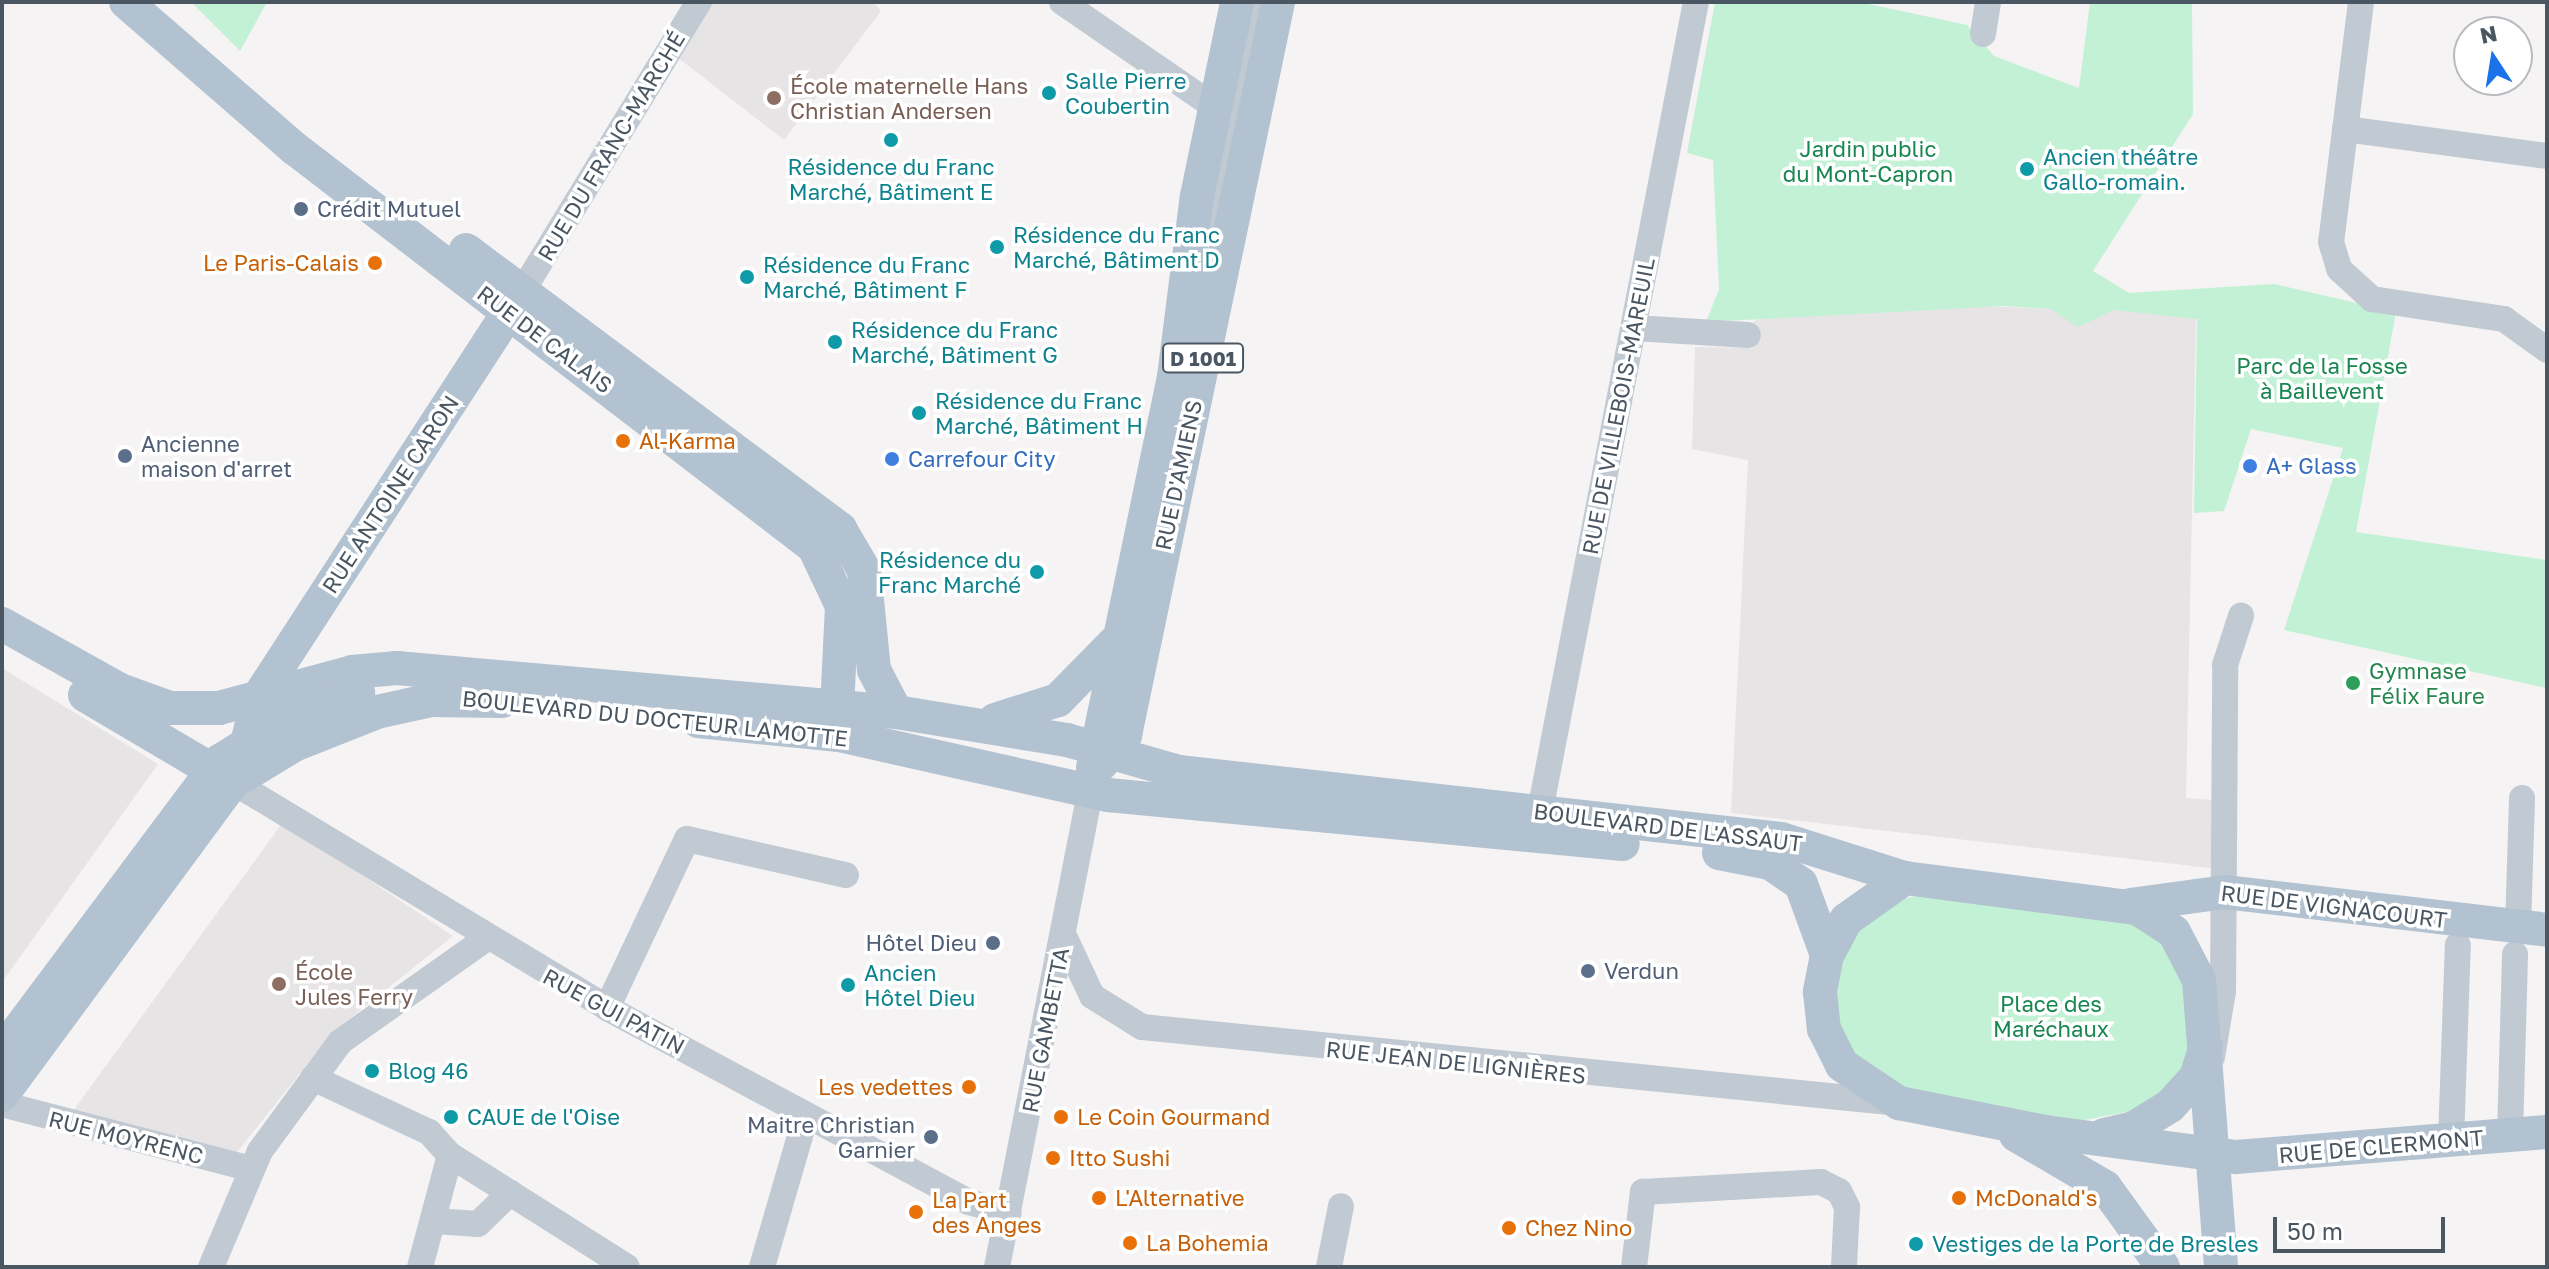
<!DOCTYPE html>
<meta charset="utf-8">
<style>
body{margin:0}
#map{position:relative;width:2549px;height:1269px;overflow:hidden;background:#f5f3f3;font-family:"Golos Text",sans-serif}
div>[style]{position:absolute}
.education>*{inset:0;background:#e6e4e5}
.green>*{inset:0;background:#c3f1d5}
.minor>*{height:26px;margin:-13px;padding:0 13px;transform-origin:13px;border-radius:13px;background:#c1cad2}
.major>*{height:34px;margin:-17px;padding:0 17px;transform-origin:17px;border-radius:17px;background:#b3c2d1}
.dots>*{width:22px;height:22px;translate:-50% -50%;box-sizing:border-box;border:4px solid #fff;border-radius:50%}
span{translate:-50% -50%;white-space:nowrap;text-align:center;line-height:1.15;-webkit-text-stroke:7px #fff;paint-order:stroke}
.shield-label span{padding:2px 6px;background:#fff;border:2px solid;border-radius:6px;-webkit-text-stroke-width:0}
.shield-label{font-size:20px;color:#4a5661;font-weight:700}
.culture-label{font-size:22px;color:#0d838f}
.left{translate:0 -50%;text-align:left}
.right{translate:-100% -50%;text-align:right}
.education-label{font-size:22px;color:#785e54}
.street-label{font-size:22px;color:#4a5661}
.park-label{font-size:22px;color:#17864f}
.service-label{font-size:22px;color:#4e5e75}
.food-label{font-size:22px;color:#c56008}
.shop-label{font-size:22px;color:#366cbe}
.leisure-label{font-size:22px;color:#27864d}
.frame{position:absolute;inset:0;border:4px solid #4a5661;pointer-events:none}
.north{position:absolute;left:2453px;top:16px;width:80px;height:80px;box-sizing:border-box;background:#fff;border:2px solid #b7bbc0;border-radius:50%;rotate:348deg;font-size:22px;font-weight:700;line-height:32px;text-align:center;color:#4a5661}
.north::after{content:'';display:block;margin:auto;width:28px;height:36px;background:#1a73e8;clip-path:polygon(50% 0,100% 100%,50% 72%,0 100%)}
.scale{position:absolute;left:2273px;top:1217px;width:172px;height:36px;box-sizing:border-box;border:4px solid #4a5661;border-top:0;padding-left:10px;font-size:24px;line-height:28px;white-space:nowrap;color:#4a5661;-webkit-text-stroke:6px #fff;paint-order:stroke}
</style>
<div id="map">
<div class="education">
<div style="clip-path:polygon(712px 2px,873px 2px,881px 11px,784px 140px,677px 57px)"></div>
<div style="clip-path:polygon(1804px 298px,2051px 309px,2078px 326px,2114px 310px,2196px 317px,2186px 798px,2213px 800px,2218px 869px,1731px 813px,1748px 460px,1692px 449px,1695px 347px,1753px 348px,1753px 322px)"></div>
<div style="clip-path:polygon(2px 668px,158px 764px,2px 982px)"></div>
<div style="clip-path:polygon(283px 822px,453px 936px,333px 1032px,237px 1152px,73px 1111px)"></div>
</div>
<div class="green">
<div style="clip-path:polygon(191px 2px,267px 2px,240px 51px)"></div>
<div style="clip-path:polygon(1715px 2px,1859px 2px,1967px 25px,1994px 56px,2079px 88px,2090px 2px,2192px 2px,2193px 114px,2093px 271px,2129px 293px,2274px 284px,2396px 312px,2356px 532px,2547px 560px,2547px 688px,2284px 630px,2343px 448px,2251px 429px,2224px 511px,2194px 513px,2197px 319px,2114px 310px,2078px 327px,2051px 309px,2004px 306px,1706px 322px,1719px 289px,1713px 160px,1687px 153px)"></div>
<div style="clip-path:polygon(1922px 895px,2117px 918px,2159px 936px,2182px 974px,2192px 1056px,2156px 1106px,2070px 1123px,1911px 1093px,1858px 1060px,1842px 1036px,1834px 999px,1848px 940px,1896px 900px)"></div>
</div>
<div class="minor">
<div style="left:1062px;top:2px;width:186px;rotate:34.5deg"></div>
<div style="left:2361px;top:2px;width:242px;rotate:97.1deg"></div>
<div style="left:2331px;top:242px;width:28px;rotate:73deg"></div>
<div style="left:2339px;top:269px;width:45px;rotate:42.3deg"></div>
<div style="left:2372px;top:299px;width:134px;rotate:8.6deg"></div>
<div style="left:2504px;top:319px;width:53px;rotate:35.8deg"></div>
<div style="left:1983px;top:34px;width:32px;rotate:-81deg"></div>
<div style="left:2345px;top:129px;width:204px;rotate:7.6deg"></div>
<div style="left:1205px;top:245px;width:248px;rotate:-78.4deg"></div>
<div style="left:523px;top:290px;width:338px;rotate:-58.6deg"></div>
<div style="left:1634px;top:328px;width:114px;rotate:3.5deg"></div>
<div style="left:233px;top:782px;width:437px;rotate:31.1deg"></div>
<div style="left:607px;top:1008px;width:411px;rotate:28.2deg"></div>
<div style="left:969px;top:1202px;width:41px;rotate:15.4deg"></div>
<div style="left:1540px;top:811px;width:824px;rotate:-79.09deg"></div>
<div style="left:2518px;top:927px;width:129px;rotate:-88.2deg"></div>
<div style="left:1063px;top:934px;width:68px;rotate:64.9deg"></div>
<div style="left:1092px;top:996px;width:59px;rotate:31.8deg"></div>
<div style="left:1142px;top:1027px;width:761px;rotate:5.73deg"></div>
<div style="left:607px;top:1008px;width:187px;rotate:-64.7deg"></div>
<div style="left:687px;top:839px;width:163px;rotate:12.8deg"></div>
<div style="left:2212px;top:1057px;width:67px;rotate:-80.5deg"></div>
<div style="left:2223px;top:991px;width:326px;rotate:-89.6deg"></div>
<div style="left:2225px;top:665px;width:52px;rotate:-71.9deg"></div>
<div style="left:313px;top:1078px;width:128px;rotate:25deg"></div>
<div style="left:429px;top:1132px;width:31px;rotate:48deg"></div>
<div style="left:450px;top:1155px;width:209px;rotate:32.3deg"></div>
<div style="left:2px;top:1104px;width:257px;rotate:14.6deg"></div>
<div style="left:2510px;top:1135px;width:181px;rotate:-88.4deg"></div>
<div style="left:2451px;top:1141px;width:196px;rotate:-88deg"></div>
<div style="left:435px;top:1221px;width:43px;rotate:4deg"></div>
<div style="left:478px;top:1224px;width:45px;rotate:-44.1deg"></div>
<div style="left:211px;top:1267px;width:126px;rotate:-67.1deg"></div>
<div style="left:260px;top:1151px;width:135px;rotate:-53.7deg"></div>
<div style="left:340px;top:1042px;width:176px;rotate:-35.3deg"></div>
<div style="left:420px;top:1267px;width:116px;rotate:-75deg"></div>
<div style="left:762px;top:1267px;width:157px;rotate:-73.8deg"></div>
<div style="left:997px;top:1267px;width:484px;rotate:-78.9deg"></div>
<div style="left:1329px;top:1267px;width:62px;rotate:-78.9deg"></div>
<div style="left:1634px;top:1267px;width:76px;rotate:-83.2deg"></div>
<div style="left:1643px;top:1192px;width:178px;rotate:-3.2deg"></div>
<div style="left:1821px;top:1182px;width:20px;rotate:27deg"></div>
<div style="left:1839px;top:1191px;width:18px;rotate:63deg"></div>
<div style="left:1847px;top:1207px;width:60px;rotate:92.9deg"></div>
</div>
<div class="major">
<div style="left:126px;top:2px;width:223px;rotate:41deg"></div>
<div style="left:294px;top:148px;width:655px;rotate:37.5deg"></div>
<div style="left:814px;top:547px;width:65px;rotate:64.6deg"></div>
<div style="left:842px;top:606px;width:121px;rotate:92.8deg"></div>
<div style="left:466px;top:250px;width:467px;rotate:36.7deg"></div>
<div style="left:840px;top:529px;width:48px;rotate:59.7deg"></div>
<div style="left:864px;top:570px;width:100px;rotate:84.3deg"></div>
<div style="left:874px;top:670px;width:47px;rotate:62.4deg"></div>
<div style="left:2px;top:624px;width:135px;rotate:29.2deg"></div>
<div style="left:120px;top:690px;width:53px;rotate:19.8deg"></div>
<div style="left:170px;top:708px;width:49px"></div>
<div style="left:219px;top:708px;width:138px;rotate:-15.1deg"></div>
<div style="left:352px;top:672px;width:45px;rotate:-5.1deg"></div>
<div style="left:397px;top:668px;width:501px;rotate:5.04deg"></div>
<div style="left:896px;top:712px;width:173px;rotate:9.3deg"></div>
<div style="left:1067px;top:740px;width:116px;rotate:15.9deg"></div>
<div style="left:1179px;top:772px;width:606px;rotate:6.35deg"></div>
<div style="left:1781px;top:839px;width:130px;rotate:17.5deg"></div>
<div style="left:1905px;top:878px;width:234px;rotate:7.4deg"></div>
<div style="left:2137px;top:908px;width:44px;rotate:33deg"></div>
<div style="left:2174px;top:932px;width:54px;rotate:62.5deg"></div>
<div style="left:2199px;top:980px;width:288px;rotate:85.6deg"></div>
<div style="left:85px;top:695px;width:167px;rotate:30.6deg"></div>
<div style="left:995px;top:720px;width:66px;rotate:-17.6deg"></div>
<div style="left:1058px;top:700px;width:80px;rotate:-45.5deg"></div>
<div style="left:698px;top:721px;width:142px;rotate:5.7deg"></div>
<div style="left:839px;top:735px;width:276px;rotate:12.6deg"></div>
<div style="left:1108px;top:795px;width:517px;rotate:5.44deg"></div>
<div style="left:1101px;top:764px;width:38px;rotate:-50deg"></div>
<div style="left:1125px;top:735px;width:749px;rotate:-78.21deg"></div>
<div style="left:1093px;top:768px;width:399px;rotate:-78.3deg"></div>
<div style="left:1174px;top:377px;width:182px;rotate:-82.8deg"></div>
<div style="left:1197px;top:196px;width:198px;rotate:-78.3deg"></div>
<div style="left:233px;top:782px;width:71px;rotate:-31.2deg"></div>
<div style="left:294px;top:745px;width:89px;rotate:-21.7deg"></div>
<div style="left:377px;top:712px;width:55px;rotate:-12.5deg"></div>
<div style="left:431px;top:700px;width:71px;rotate:0.8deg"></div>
<div style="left:1719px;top:853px;width:52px;rotate:11.1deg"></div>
<div style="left:1770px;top:863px;width:37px;rotate:34deg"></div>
<div style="left:1801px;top:884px;width:76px;rotate:69.9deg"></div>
<div style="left:1905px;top:878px;width:72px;rotate:144.6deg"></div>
<div style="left:1846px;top:920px;width:40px;rotate:118deg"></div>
<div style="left:1827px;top:955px;width:38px;rotate:101deg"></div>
<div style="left:1820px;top:992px;width:37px;rotate:84deg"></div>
<div style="left:1824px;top:1029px;width:40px;rotate:63.4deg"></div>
<div style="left:1842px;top:1065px;width:69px;rotate:33.7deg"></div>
<div style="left:1899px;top:1103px;width:149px;rotate:11.2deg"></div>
<div style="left:2045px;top:1132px;width:193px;rotate:7.5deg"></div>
<div style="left:2236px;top:1157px;width:312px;rotate:-4.6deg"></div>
<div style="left:2130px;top:905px;width:96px;rotate:-7.8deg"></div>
<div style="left:2225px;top:892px;width:324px;rotate:6.7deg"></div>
<div style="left:2px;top:1052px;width:364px;rotate:-53.2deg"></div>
<div style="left:220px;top:761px;width:87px;rotate:-31.9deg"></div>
<div style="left:294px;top:715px;width:68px;rotate:-19deg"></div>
<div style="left:2px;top:1095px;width:401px;rotate:-53.6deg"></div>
<div style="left:240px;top:772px;width:76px;rotate:-76.3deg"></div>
<div style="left:258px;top:698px;width:482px;rotate:-57deg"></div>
<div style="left:2016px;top:1135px;width:103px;rotate:30.3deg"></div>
<div style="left:2105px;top:1187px;width:99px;rotate:54.1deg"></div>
<div style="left:2104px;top:1135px;width:31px;rotate:-13deg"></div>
<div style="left:2134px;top:1128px;width:42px;rotate:-31.4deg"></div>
<div style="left:2170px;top:1106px;width:39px;rotate:-48deg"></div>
<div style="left:2196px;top:1077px;width:32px;rotate:-72deg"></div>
</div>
<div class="dots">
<div style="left:1049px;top:93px;background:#0f9aa8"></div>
<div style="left:774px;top:98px;background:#8d6e63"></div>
<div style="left:891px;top:140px;background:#0f9aa8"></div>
<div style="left:2027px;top:169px;background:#0f9aa8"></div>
<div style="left:301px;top:209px;background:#5c6f8a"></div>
<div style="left:997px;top:247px;background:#0f9aa8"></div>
<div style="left:375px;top:263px;background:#e8710a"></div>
<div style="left:747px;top:277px;background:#0f9aa8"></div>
<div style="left:835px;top:342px;background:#0f9aa8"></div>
<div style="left:919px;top:413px;background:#0f9aa8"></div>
<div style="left:623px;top:441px;background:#e8710a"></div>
<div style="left:125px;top:456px;background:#5c6f8a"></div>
<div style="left:892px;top:459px;background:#3f7fe0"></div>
<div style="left:2250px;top:466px;background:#3f7fe0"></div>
<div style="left:1037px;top:572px;background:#0f9aa8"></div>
<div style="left:2353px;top:683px;background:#2e9e5b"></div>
<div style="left:993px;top:943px;background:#5c6f8a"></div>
<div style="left:1588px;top:971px;background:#5c6f8a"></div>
<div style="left:279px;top:984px;background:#8d6e63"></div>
<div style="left:848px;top:985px;background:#0f9aa8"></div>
<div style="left:372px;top:1071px;background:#0f9aa8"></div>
<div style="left:969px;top:1087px;background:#e8710a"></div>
<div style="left:451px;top:1117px;background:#0f9aa8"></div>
<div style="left:1061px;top:1117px;background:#e8710a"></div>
<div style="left:931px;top:1137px;background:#5c6f8a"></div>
<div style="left:1053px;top:1158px;background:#e8710a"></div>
<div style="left:1099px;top:1198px;background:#e8710a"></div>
<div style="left:1959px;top:1198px;background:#e8710a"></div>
<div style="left:916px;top:1212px;background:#e8710a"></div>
<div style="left:1509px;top:1228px;background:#e8710a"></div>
<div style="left:1130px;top:1243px;background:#e8710a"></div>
<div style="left:1916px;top:1244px;background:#0f9aa8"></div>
</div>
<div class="shield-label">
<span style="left:1203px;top:358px">D 1001</span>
</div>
<div class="culture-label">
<span class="left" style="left:1065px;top:93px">Salle Pierre<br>Coubertin</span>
<span class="left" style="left:2043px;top:169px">Ancien théâtre<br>Gallo-romain.</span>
<span style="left:891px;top:179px">Résidence du Franc<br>Marché, Bâtiment E</span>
<span class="left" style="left:1013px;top:247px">Résidence du Franc<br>Marché, Bâtiment D</span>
<span class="left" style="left:763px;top:277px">Résidence du Franc<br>Marché, Bâtiment F</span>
<span class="left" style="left:851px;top:342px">Résidence du Franc<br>Marché, Bâtiment G</span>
<span class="left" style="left:935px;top:413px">Résidence du Franc<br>Marché, Bâtiment H</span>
<span class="right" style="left:1021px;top:572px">Résidence du<br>Franc Marché</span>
<span class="left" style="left:864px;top:985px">Ancien<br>Hôtel Dieu</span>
<span class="left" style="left:388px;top:1071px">Blog 46</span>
<span class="left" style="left:467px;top:1117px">CAUE de l'Oise</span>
<span class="left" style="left:1932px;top:1244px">Vestiges de la Porte de Bresles</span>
</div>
<div class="education-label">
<span class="left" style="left:790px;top:98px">École maternelle Hans<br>Christian Andersen</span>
<span class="left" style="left:295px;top:984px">École<br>Jules Ferry</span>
</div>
<div class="street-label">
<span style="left:611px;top:146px;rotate:-59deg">RUE DU FRANC-MARCHÉ</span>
<span style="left:545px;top:339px;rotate:37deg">RUE DE CALAIS</span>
<span style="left:1618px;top:406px;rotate:-79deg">RUE DE VILLEBOIS-MAREUIL</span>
<span style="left:1178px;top:475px;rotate:-78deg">RUE D'AMIENS</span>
<span style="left:390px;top:494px;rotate:-57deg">RUE ANTOINE CARON</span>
<span style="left:655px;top:718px;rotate:6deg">BOULEVARD DU DOCTEUR LAMOTTE</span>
<span style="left:1668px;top:827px;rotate:7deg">BOULEVARD DE L'ASSAUT</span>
<span style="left:2334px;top:906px;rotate:7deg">RUE DE VIGNACOURT</span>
<span style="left:614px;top:1011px;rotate:28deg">RUE GUI PATIN</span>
<span style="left:1045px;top:1030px;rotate:-79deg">RUE GAMBETTA</span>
<span style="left:1456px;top:1062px;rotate:6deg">RUE JEAN DE LIGNIÈRES</span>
<span style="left:126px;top:1137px;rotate:14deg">RUE MOYRENC</span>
<span style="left:2381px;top:1146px;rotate:-5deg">RUE DE CLERMONT</span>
</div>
<div class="park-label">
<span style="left:1868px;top:161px">Jardin public<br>du Mont-Capron</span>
<span style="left:2322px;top:378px">Parc de la Fosse<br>à Baillevent</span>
<span style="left:2051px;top:1016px">Place des<br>Maréchaux</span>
</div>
<div class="service-label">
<span class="left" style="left:317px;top:209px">Crédit Mutuel</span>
<span class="left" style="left:141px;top:456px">Ancienne<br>maison d'arret</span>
<span class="right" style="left:977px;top:943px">Hôtel Dieu</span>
<span class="left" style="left:1604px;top:971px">Verdun</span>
<span class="right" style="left:915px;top:1137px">Maitre Christian<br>Garnier</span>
</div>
<div class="food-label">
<span class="right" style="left:359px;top:263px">Le Paris-Calais</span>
<span class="left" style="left:639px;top:441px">Al-Karma</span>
<span class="right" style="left:953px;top:1087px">Les vedettes</span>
<span class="left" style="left:1077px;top:1117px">Le Coin Gourmand</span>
<span class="left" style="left:1069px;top:1158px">Itto Sushi</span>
<span class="left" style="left:1115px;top:1198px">L'Alternative</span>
<span class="left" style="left:1975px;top:1198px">McDonald's</span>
<span class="left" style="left:932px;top:1212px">La Part<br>des Anges</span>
<span class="left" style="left:1525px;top:1228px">Chez Nino</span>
<span class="left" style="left:1146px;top:1243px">La Bohemia</span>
</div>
<div class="shop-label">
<span class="left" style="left:908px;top:459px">Carrefour City</span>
<span class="left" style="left:2266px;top:466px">A+ Glass</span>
</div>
<div class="leisure-label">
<span class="left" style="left:2369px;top:683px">Gymnase<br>Félix Faure</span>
</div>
<div class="frame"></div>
<div class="north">N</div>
<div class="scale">50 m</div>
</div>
